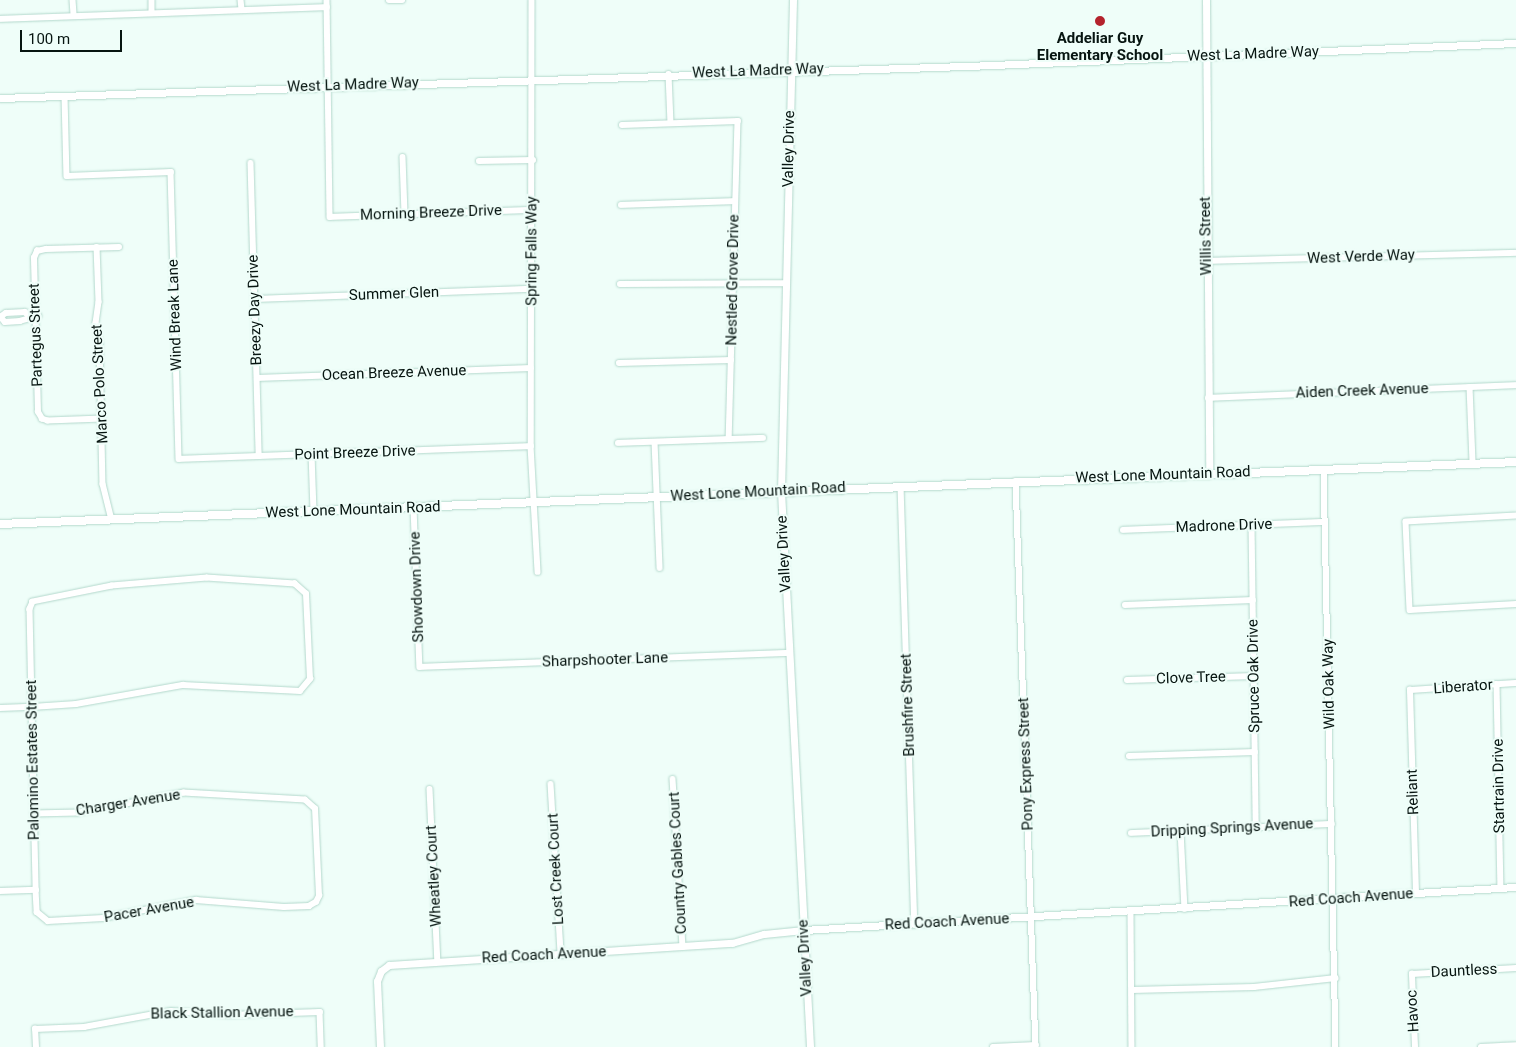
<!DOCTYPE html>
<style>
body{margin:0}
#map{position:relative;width:1516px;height:1047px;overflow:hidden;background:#effef9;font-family:Roboto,sans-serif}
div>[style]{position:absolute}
.roads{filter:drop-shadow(0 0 1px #b3d8cc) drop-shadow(0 0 1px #b3d8cc)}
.minor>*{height:5.5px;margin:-2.75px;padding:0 2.75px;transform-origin:2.75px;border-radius:2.75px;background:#fff}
.tertiary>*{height:7px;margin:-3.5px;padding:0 3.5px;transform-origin:3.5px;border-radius:3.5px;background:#fff}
.secondary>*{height:8px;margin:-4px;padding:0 4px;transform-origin:4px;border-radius:4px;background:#fff}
.dots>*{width:14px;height:14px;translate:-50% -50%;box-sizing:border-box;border:2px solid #effef9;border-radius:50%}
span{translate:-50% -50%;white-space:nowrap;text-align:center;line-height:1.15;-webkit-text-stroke:4px #effef9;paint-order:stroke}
.poi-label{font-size:15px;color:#071511;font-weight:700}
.street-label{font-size:15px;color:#071511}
.scale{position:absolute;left:20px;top:30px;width:102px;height:22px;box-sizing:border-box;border:2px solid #071511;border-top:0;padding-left:6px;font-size:15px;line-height:18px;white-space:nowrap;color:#071511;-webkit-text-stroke:4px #effef9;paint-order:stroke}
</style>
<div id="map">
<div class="roads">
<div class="minor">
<div style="left:73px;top:0;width:16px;rotate:86deg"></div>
<div style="left:152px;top:0;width:13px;rotate:90deg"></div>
<div style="left:241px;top:0;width:10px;rotate:84deg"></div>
<div style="left:327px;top:0;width:217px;rotate:89.2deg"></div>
<div style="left:330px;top:217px;width:203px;rotate:-2deg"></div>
<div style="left:389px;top:0;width:13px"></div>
<div style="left:532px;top:0;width:446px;rotate:90.1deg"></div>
<div style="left:531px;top:446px;width:126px;rotate:86.8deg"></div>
<div style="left:0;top:19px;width:327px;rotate:-2.1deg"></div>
<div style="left:669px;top:74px;width:49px;rotate:87.7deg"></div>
<div style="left:65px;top:96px;width:80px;rotate:88.6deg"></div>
<div style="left:67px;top:176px;width:104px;rotate:-2.2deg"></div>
<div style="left:171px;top:172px;width:287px;rotate:88.4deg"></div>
<div style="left:179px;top:459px;width:352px;rotate:-2.1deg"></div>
<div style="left:622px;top:125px;width:116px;rotate:-2deg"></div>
<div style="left:738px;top:121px;width:318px;rotate:91.6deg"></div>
<div style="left:403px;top:157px;width:58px;rotate:88deg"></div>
<div style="left:479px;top:161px;width:54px;rotate:-1.1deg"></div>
<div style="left:251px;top:163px;width:293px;rotate:88.4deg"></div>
<div style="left:621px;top:205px;width:114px;rotate:-2deg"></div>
<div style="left:97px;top:247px;width:55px;rotate:87.9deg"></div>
<div style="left:99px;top:302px;width:21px;rotate:98deg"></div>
<div style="left:96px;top:323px;width:20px;rotate:79deg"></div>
<div style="left:100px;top:343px;width:141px;rotate:88.8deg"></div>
<div style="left:103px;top:484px;width:37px;rotate:76deg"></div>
<div style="left:1206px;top:261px;width:310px;rotate:-1.5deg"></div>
<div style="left:620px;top:284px;width:166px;rotate:-0.3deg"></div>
<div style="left:255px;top:299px;width:277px;rotate:-2.1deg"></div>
<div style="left:0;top:317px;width:7px;rotate:-34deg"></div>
<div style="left:6px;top:313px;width:19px;rotate:-3deg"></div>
<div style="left:25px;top:312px;width:7px;rotate:45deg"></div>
<div style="left:1px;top:317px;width:6px;rotate:51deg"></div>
<div style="left:5px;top:322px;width:15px;rotate:-4deg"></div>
<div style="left:20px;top:321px;width:19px;rotate:-16deg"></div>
<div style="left:619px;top:363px;width:112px;rotate:-1.5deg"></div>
<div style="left:257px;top:378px;width:274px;rotate:-2.1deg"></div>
<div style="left:1470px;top:387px;width:76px;rotate:87.7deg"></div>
<div style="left:1208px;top:398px;width:308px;rotate:-2.4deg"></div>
<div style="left:103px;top:419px;width:55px;rotate:177.9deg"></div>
<div style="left:48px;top:421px;width:6px;rotate:-162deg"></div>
<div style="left:42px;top:419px;width:8px;rotate:-120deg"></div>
<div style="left:38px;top:412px;width:154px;rotate:-91.5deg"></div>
<div style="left:34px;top:258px;width:8px;rotate:-67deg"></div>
<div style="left:37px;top:251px;width:9px;rotate:-13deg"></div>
<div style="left:46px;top:249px;width:73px;rotate:-1.6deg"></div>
<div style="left:655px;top:442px;width:126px;rotate:87.7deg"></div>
<div style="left:618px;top:443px;width:145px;rotate:-2deg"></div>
<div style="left:312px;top:454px;width:57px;rotate:88deg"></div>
<div style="left:1324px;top:469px;width:578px;rotate:88.81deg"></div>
<div style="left:1016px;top:481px;width:566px;rotate:87.98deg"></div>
<div style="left:901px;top:486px;width:439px;rotate:88.2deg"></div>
<div style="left:414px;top:507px;width:160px;rotate:87.9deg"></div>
<div style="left:420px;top:667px;width:369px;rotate:-2.2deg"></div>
<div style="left:1516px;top:516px;width:110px;rotate:176.9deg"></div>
<div style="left:1406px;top:522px;width:88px;rotate:87.4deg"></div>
<div style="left:1410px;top:610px;width:106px;rotate:-3.2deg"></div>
<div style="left:1252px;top:525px;width:302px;rotate:89.2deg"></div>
<div style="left:1123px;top:530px;width:202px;rotate:-2.3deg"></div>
<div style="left:1125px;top:605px;width:128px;rotate:-2.2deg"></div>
<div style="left:1127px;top:680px;width:127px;rotate:-1.8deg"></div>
<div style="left:1497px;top:684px;width:204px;rotate:88.9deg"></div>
<div style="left:0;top:708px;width:32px;rotate:-2deg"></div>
<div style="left:32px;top:707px;width:44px;rotate:-3.9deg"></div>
<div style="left:76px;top:704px;width:109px;rotate:-10.1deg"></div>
<div style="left:183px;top:685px;width:117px;rotate:2.9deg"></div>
<div style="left:300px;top:691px;width:16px;rotate:-50deg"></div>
<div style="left:310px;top:679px;width:85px;rotate:-92.7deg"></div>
<div style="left:306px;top:594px;width:15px;rotate:-138deg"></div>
<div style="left:295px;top:584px;width:88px;rotate:-176.1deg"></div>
<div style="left:207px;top:578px;width:95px;rotate:175.2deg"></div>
<div style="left:112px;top:586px;width:81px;rotate:168.6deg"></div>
<div style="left:33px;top:602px;width:8px;rotate:113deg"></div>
<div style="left:30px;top:609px;width:98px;rotate:88.8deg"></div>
<div style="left:32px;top:707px;width:183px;rotate:88.7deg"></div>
<div style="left:36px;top:890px;width:22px;rotate:87deg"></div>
<div style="left:37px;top:912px;width:14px;rotate:39deg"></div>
<div style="left:48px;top:921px;width:55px;rotate:-3.1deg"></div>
<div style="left:103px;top:918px;width:95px;rotate:-11deg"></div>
<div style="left:196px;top:900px;width:88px;rotate:4.5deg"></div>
<div style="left:284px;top:907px;width:25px;rotate:-2deg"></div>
<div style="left:309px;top:906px;width:8px;rotate:-30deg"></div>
<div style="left:316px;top:902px;width:7px;rotate:-63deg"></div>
<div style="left:319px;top:896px;width:87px;rotate:-92.6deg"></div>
<div style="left:315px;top:809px;width:13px;rotate:-138deg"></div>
<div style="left:305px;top:800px;width:121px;rotate:-176.7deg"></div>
<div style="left:184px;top:793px;width:107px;rotate:169.2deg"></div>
<div style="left:79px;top:813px;width:45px;rotate:178.7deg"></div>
<div style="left:1129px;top:756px;width:126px;rotate:-1.8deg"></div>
<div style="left:673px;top:779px;width:168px;rotate:86.6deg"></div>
<div style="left:551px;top:784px;width:170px;rotate:86.6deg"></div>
<div style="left:430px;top:789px;width:173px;rotate:87.4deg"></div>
<div style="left:1181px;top:831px;width:78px;rotate:87.1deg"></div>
<div style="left:1131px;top:833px;width:201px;rotate:-2.6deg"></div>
<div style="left:0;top:891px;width:36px;rotate:-2deg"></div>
<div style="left:1416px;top:893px;width:203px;rotate:-91.7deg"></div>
<div style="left:1410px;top:690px;width:106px;rotate:-3.8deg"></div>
<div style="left:1131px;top:912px;width:135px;rotate:89.6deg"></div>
<div style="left:1132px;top:990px;width:122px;rotate:-1.4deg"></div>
<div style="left:1254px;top:987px;width:82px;rotate:-6.3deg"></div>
<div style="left:36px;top:1047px;width:18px;rotate:-93deg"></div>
<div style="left:35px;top:1029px;width:49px;rotate:-2.3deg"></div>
<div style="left:84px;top:1027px;width:88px;rotate:-10.4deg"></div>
<div style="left:171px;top:1011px;width:58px;rotate:3.9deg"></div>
<div style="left:229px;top:1015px;width:91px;rotate:-1.9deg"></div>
<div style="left:320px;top:1012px;width:35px;rotate:88deg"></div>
<div style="left:993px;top:1047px;width:43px;rotate:-2.7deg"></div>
<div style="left:1415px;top:1047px;width:73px;rotate:-92.4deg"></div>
<div style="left:1412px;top:974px;width:104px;rotate:-3.3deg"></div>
<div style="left:1481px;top:1047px;width:35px;rotate:-3deg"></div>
</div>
<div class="tertiary">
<div style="left:793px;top:0;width:491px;rotate:91.4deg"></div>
<div style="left:781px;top:491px;width:557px;rotate:87.01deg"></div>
<div style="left:1206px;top:0;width:472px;rotate:89.6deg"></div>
<div style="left:0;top:98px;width:994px;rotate:-1.9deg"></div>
<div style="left:993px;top:65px;width:523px;rotate:-2.41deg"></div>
<div style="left:380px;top:1047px;width:66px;rotate:-92.6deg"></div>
<div style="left:377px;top:981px;width:11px;rotate:-68deg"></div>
<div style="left:381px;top:971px;width:10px;rotate:-37deg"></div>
<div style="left:389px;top:965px;width:344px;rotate:-3.7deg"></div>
<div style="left:732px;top:943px;width:33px;rotate:-16deg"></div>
<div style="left:764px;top:934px;width:40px;rotate:-5.7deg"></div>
<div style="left:804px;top:930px;width:713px;rotate:-3.46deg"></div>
</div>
<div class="secondary">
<div style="left:0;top:524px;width:1517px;rotate:-2.34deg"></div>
</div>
</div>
<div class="dots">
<div style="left:1100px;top:21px;background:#b4232d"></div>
</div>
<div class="poi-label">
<span style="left:1100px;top:47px">Addeliar Guy<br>Elementary School</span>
</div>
<div class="street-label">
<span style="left:1253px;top:54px;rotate:-2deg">West La Madre Way</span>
<span style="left:758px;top:71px;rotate:-2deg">West La Madre Way</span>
<span style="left:353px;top:85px;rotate:-2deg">West La Madre Way</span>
<span style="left:789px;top:149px;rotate:-89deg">Valley Drive</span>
<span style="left:431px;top:213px;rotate:-2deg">Morning Breeze Drive</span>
<span style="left:1206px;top:236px;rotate:-91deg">Willis Street</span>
<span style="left:532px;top:251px;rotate:-90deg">Spring Falls Way</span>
<span style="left:1361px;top:257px;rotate:-2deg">West Verde Way</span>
<span style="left:733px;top:280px;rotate:-89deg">Nestled Grove Drive</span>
<span style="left:394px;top:294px;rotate:-2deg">Summer Glen</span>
<span style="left:255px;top:310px;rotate:-92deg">Breezy Day Drive</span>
<span style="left:175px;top:315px;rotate:-92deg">Wind Break Lane</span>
<span style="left:36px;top:335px;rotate:-92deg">Partegus Street</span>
<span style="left:394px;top:373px;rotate:-2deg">Ocean Breeze Avenue</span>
<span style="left:100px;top:384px;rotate:-93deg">Marco Polo Street</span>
<span style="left:1362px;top:391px;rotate:-2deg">Aiden Creek Avenue</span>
<span style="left:355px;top:453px;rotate:-2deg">Point Breeze Drive</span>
<span style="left:1163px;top:475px;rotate:-2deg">West Lone Mountain Road</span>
<span style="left:758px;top:492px;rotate:-3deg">West Lone Mountain Road</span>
<span style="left:353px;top:510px;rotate:-2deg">West Lone Mountain Road</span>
<span style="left:1224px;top:526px;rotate:-2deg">Madrone Drive</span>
<span style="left:784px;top:554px;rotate:-93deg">Valley Drive</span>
<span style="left:417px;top:587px;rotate:-92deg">Showdown Drive</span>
<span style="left:605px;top:660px;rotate:-2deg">Sharpshooter Lane</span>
<span style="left:1254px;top:676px;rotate:-91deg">Spruce Oak Drive</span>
<span style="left:1191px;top:678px;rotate:-2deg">Clove Tree</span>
<span style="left:1329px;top:684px;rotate:-91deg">Wild Oak Way</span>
<span style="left:1463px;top:687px;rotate:-4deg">Liberator</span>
<span style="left:908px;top:705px;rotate:-92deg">Brushfire Street</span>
<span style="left:33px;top:760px;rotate:-91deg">Palomino Estates Street</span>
<span style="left:1026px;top:764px;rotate:-92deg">Pony Express Street</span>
<span style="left:1499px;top:786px;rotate:-91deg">Startrain Drive</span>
<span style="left:1413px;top:792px;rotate:-92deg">Reliant</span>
<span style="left:128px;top:803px;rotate:-9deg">Charger Avenue</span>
<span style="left:1232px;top:828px;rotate:-3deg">Dripping Springs Avenue</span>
<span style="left:678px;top:863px;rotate:-93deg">Country Gables Court</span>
<span style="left:556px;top:869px;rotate:-93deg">Lost Creek Court</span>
<span style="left:434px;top:876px;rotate:-93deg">Wheatley Court</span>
<span style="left:1351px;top:898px;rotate:-4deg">Red Coach Avenue</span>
<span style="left:149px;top:910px;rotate:-10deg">Pacer Avenue</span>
<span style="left:947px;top:922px;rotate:-3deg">Red Coach Avenue</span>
<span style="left:544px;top:955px;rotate:-3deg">Red Coach Avenue</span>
<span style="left:805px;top:958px;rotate:-93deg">Valley Drive</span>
<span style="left:1464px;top:971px;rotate:-3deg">Dauntless</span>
<span style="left:1413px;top:1011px;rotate:-93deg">Havoc</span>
<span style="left:222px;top:1013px;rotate:-1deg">Black Stallion Avenue</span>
</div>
<div class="scale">100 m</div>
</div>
